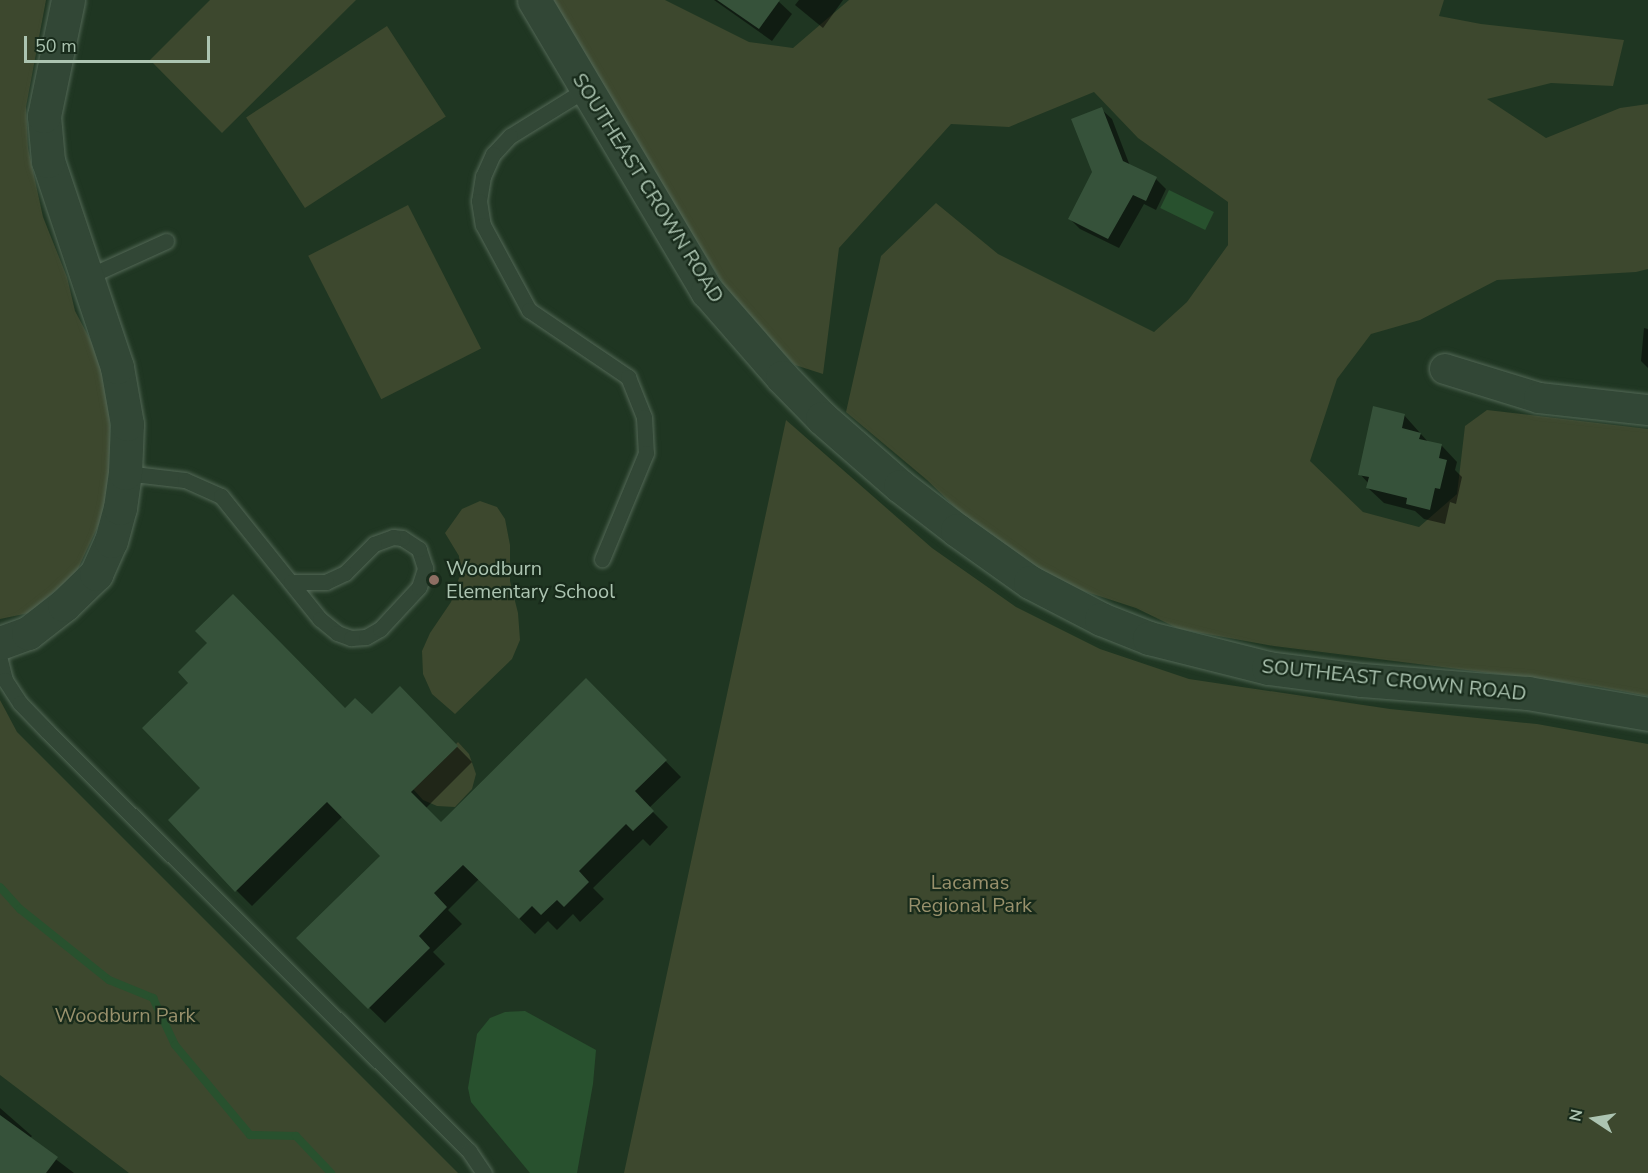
<!DOCTYPE html>
<style>
body{margin:0}
#map{position:relative;width:1648px;height:1173px;overflow:hidden;background:#1f3622;font-family:"Nunito Sans",sans-serif}
div>[style]{position:absolute}
.green>*{inset:0;background:#3d482e;transform-origin:0 0}
.water>*{inset:0;background:#28512e;transform-origin:0 0}
.shadow>*{inset:0;background:#0007}
.stream>*{height:8px;margin:-4px;padding:0 4px;transform-origin:4px;border-radius:4px;background:#28512e}
.building>*{inset:0;background:#36523a}
.roads{filter:drop-shadow(0 0 2px #536856) drop-shadow(0 0 2px #536856)}
.service>*{height:15px;margin:-7.5px;padding:0 7.5px;transform-origin:7.5px;border-radius:7.5px;background:#324736}
.minor>*{height:30px;margin:-15px;padding:0 15px;transform-origin:15px;border-radius:15px;background:#324736}
.tertiary>*{height:33px;margin:-16.5px;padding:0 16.5px;transform-origin:16.5px;border-radius:16.5px;background:#324736}
.dots>*{width:16px;height:16px;translate:-50% -50%;box-sizing:border-box;border:3px solid #182b1b;border-radius:50%}
span{translate:-50% -50%;white-space:nowrap;text-align:center;line-height:1.15;-webkit-text-stroke:4.5px #182b1b;paint-order:stroke}
.street-label{font-size:20px;color:#acc4b1}
.poi-label{font-size:20px;color:#acc4b1}
.left{translate:0 -50%;text-align:left}
.park-label{font-size:20px;color:#99916c}
.north{position:absolute;left:1564px;top:1089px;width:60px;height:60px;-webkit-text-stroke:4px #182b1b;paint-order:stroke;rotate:282deg;font-size:16px;font-weight:700;line-height:24px;text-align:center;color:#acc4b1}
.north::after{content:'';display:block;margin:auto;width:21px;height:27px;background:#acc4b1;clip-path:polygon(50% 0,100% 100%,50% 72%,0 100%)}
.scale{position:absolute;left:24px;top:36px;width:186px;height:27px;box-sizing:border-box;border:3px solid #acc4b1;border-top:0;padding-left:8px;font-size:18px;line-height:21px;white-space:nowrap;color:#acc4b1;-webkit-text-stroke:4px #182b1b;paint-order:stroke}
</style>
<div id="map">
<div class="green">
<div style="clip-path:polygon(0 0,46px 0,26px 107px,28px 148px,43px 217px,67px 277px,75px 311px,99px 356px,109px 400px,111px 455px,107px 507px,76px 573px,29px 613px,0 619px)"></div>
<div style="clip-path:polygon(210px 0,356px 0,222px 133px,150px 60px)"></div>
<div style="clip-path:polygon(545px 0,665px 0,749px 42px,793px 48px,849px 0,1444px 0,1439px 16px,1481px 24px,1624px 40px,1613px 86px,1551px 83px,1487px 99px,1546px 138px,1620px 108px,1648px 104px,1648px 269px,1636px 272px,1497px 280px,1420px 320px,1371px 334px,1337px 379px,1310px 461px,1363px 512px,1419px 527px,1457px 494px,1465px 426px,1487px 410px,1648px 429px,1648px 696px,1595px 686px,1274px 646px,1179px 629px,1136px 608px,1062px 584px,1011px 551px,960px 512px,927px 480px,846px 412px,881px 256px,936px 203px,998px 254px,1154px 332px,1187px 302px,1228px 245px,1228px 202px,1138px 138px,1094px 92px,1009px 127px,951px 124px,839px 248px,823px 374px,795px 365px,736px 304px)"></div>
<div style="left:387px;top:26px;width:108px;height:168px;rotate:57deg"></div>
<div style="left:408px;top:205px;width:161px;height:112px;rotate:63deg"></div>
<div style="clip-path:polygon(786px 420px,932px 548px,1016px 607px,1100px 649px,1189px 679px,1390px 709px,1537px 724px,1648px 744px,1648px 1173px,624px 1173px)"></div>
<div style="clip-path:polygon(480px 501px,497px 507px,505px 519px,510px 545px,510px 581px,518px 613px,520px 640px,512px 659px,455px 714px,432px 694px,423px 674px,422px 651px,430px 633px,451px 602px,460px 575px,459px 556px,445px 533px,462px 509px)"></div>
<div style="clip-path:polygon(0 700px,17px 732px,458px 1173px,129px 1173px,0 1075px)"></div>
<div style="clip-path:polygon(458px 742px,469px 754px,476px 774px,472px 789px,455px 807px,437px 806px,423px 800px,413px 789px)"></div>
</div>
<div class="water">
<div style="left:1169px;top:190px;width:50px;height:20px;rotate:26deg"></div>
<div style="clip-path:polygon(525px 1011px,596px 1050px,593px 1084px,577px 1173px,530px 1173px,471px 1102px,468px 1088px,477px 1034px,490px 1018px,505px 1012px)"></div>
</div>
<div class="shadow">
<div style="clip-path:polygon(714px 0,777px 0,792px 14px,772px 41px)"></div>
<div style="clip-path:polygon(799px 0,843px 0,823px 28px,795px 5px)"></div>
<div style="clip-path:polygon(1101px 109px,1112px 119px,1130px 166px,1156px 179px,1166px 189px,1156px 210px,1144px 204px,1119px 248px,1080px 229px,1070px 219px,1094px 172px)"></div>
<div style="clip-path:polygon(1644px 328px,1648px 329px,1648px 368px,1641px 361px)"></div>
<div style="clip-path:polygon(1404px 415px,1429px 443px,1442px 446px,1457px 462px,1455px 470px,1462px 477px,1456px 504px,1450px 502px,1445px 524px,1424px 519px,1415px 511px,1384px 503px,1368px 488px,1369px 484px,1360px 474px)"></div>
<div style="clip-path:polygon(586px 680px,681px 777px,649px 808px,668px 827px,650px 846px,643px 839px,593px 888px,604px 899px,580px 922px,573px 914px,557px 930px,548px 921px,535px 934px,479px 879px,448px 910px,462px 924px,433px 952px,445px 964px,385px 1023px,298px 938px,382px 856px,343px 816px,252px 906px,209px 863px,202px 788px,345px 710px,372px 716px,400px 689px,472px 762px,426px 808px,441px 824px)"></div>
<div style="clip-path:polygon(0 1108px,32px 1136px,29px 1139px,74px 1173px,0 1173px)"></div>
</div>
<div class="stream">
<div style="left:0;top:887px;width:30px;rotate:48deg"></div>
<div style="left:20px;top:909px;width:114px;rotate:38.6deg"></div>
<div style="left:109px;top:980px;width:48px;rotate:22.2deg"></div>
<div style="left:153px;top:998px;width:52px;rotate:64.9deg"></div>
<div style="left:175px;top:1045px;width:117px;rotate:50.2deg"></div>
<div style="left:250px;top:1135px;width:46px;rotate:1.2deg"></div>
<div style="left:296px;top:1136px;width:51px;rotate:46.6deg"></div>
</div>
<div class="building">
<div style="clip-path:polygon(717px 0,780px 0,759px 29px)"></div>
<div style="clip-path:polygon(1102px 107px,1123px 161px,1157px 177px,1146px 201px,1133px 195px,1108px 239px,1068px 219px,1092px 172px,1071px 119px)"></div>
<div style="clip-path:polygon(1373px 406px,1405px 414px,1402px 428px,1421px 433px,1419px 439px,1442px 444px,1439px 458px,1447px 460px,1440px 489px,1435px 488px,1430px 510px,1406px 504px,1407px 498px,1366px 488px,1369px 477px,1358px 475px)"></div>
<div style="clip-path:polygon(233px 594px,345px 708px,355px 698px,372px 714px,400px 686px,458px 746px,411px 792px,441px 822px,586px 678px,667px 760px,635px 791px,654px 811px,633px 831px,626px 824px,579px 871px,589px 882px,564px 907px,557px 900px,541px 915px,532px 906px,519px 919px,463px 865px,434px 893px,447px 907px,419px 936px,430px 948px,368px 1009px,296px 938px,380px 856px,327px 802px,235px 892px,168px 820px,200px 788px,142px 728px,188px 683px,178px 672px,207px 643px,195px 631px)"></div>
<div style="clip-path:polygon(0 1115px,58px 1157px,46px 1173px,0 1173px)"></div>
</div>
<div class="roads">
<div class="service">
<div style="left:586px;top:89px;width:89px;rotate:148.3deg"></div>
<div style="left:510px;top:136px;width:25px;rotate:133deg"></div>
<div style="left:493px;top:154px;width:24px;rotate:114deg"></div>
<div style="left:483px;top:176px;width:25px;rotate:99deg"></div>
<div style="left:479px;top:201px;width:24px;rotate:81deg"></div>
<div style="left:483px;top:225px;width:97px;rotate:61.6deg"></div>
<div style="left:529px;top:310px;width:120px;rotate:34.1deg"></div>
<div style="left:628px;top:377px;width:43px;rotate:68.2deg"></div>
<div style="left:644px;top:417px;width:36px;rotate:87deg"></div>
<div style="left:646px;top:453px;width:115px;rotate:112.5deg"></div>
<div style="left:87px;top:277px;width:87px;rotate:-24.5deg"></div>
<div style="left:125px;top:473px;width:60px;rotate:6.7deg"></div>
<div style="left:185px;top:480px;width:39px;rotate:24deg"></div>
<div style="left:221px;top:496px;width:158px;rotate:51.2deg"></div>
<div style="left:320px;top:619px;width:22px;rotate:39deg"></div>
<div style="left:337px;top:633px;width:15px;rotate:20deg"></div>
<div style="left:351px;top:638px;width:15px;rotate:-4deg"></div>
<div style="left:366px;top:637px;width:16px;rotate:-30deg"></div>
<div style="left:380px;top:629px;width:57px;rotate:-47.1deg"></div>
<div style="left:419px;top:587px;width:20px;rotate:-72deg"></div>
<div style="left:425px;top:568px;width:20px;rotate:-108deg"></div>
<div style="left:419px;top:549px;width:20px;rotate:-147deg"></div>
<div style="left:402px;top:538px;width:9px;rotate:-174deg"></div>
<div style="left:393px;top:537px;width:20px;rotate:160deg"></div>
<div style="left:374px;top:544px;width:41px;rotate:135deg"></div>
<div style="left:345px;top:573px;width:21px;rotate:155deg"></div>
<div style="left:326px;top:582px;width:35px;rotate:180deg"></div>
<div style="left:0;top:660px;width:21px;rotate:76deg"></div>
<div style="left:5px;top:680px;width:27px;rotate:57deg"></div>
<div style="left:20px;top:703px;width:40px;rotate:46deg"></div>
<div style="left:48px;top:732px;width:594px;rotate:44.86deg"></div>
<div style="left:469px;top:1151px;width:27px;rotate:56deg"></div>
</div>
<div class="minor">
<div style="left:1445px;top:369px;width:98px;rotate:17.1deg"></div>
<div style="left:1539px;top:398px;width:110px;rotate:6.3deg"></div>
</div>
<div class="tertiary">
<div style="left:534px;top:0;width:339px;rotate:59.3deg"></div>
<div style="left:707px;top:291px;width:114px;rotate:48.9deg"></div>
<div style="left:782px;top:377px;width:57px;rotate:45.7deg"></div>
<div style="left:822px;top:418px;width:103px;rotate:41.1deg"></div>
<div style="left:900px;top:486px;width:72px;rotate:37.7deg"></div>
<div style="left:957px;top:530px;width:90px;rotate:35.5deg"></div>
<div style="left:1030px;top:582px;width:80px;rotate:27.5deg"></div>
<div style="left:1101px;top:619px;width:52px;rotate:21.6deg"></div>
<div style="left:1149px;top:638px;width:123px;rotate:14.1deg"></div>
<div style="left:1268px;top:668px;width:95px;rotate:7.3deg"></div>
<div style="left:1362px;top:680px;width:167px;rotate:4.5deg"></div>
<div style="left:1528px;top:693px;width:122px;rotate:9.9deg"></div>
<div style="left:0;top:643px;width:30px;rotate:-20deg"></div>
<div style="left:28px;top:633px;width:46px;rotate:-37.9deg"></div>
<div style="left:64px;top:605px;width:45px;rotate:-44.1deg"></div>
<div style="left:96px;top:574px;width:36px;rotate:-66deg"></div>
<div style="left:111px;top:541px;width:34px;rotate:-75deg"></div>
<div style="left:120px;top:508px;width:35px;rotate:-82deg"></div>
<div style="left:125px;top:473px;width:49px;rotate:-87.7deg"></div>
<div style="left:127px;top:424px;width:58px;rotate:-100deg"></div>
<div style="left:117px;top:367px;width:217px;rotate:-108.5deg"></div>
<div style="left:48px;top:161px;width:45px;rotate:-95.1deg"></div>
<div style="left:44px;top:116px;width:118px;rotate:-78.3deg"></div>
</div>
</div>
<div class="dots">
<div style="left:434px;top:580px;background:#8d6e63"></div>
</div>
<div class="street-label">
<span style="left:648px;top:188px;rotate:58deg">SOUTHEAST CROWN ROAD</span>
<span style="left:1394px;top:680px;rotate:6deg">SOUTHEAST CROWN ROAD</span>
</div>
<div class="poi-label">
<span class="left" style="left:446px;top:580px">Woodburn<br>Elementary School</span>
</div>
<div class="park-label">
<span style="left:970px;top:894px">Lacamas<br>Regional Park</span>
<span style="left:125px;top:1015px">Woodburn Park</span>
</div>
<div class="north">N</div>
<div class="scale">50 m</div>
</div>
